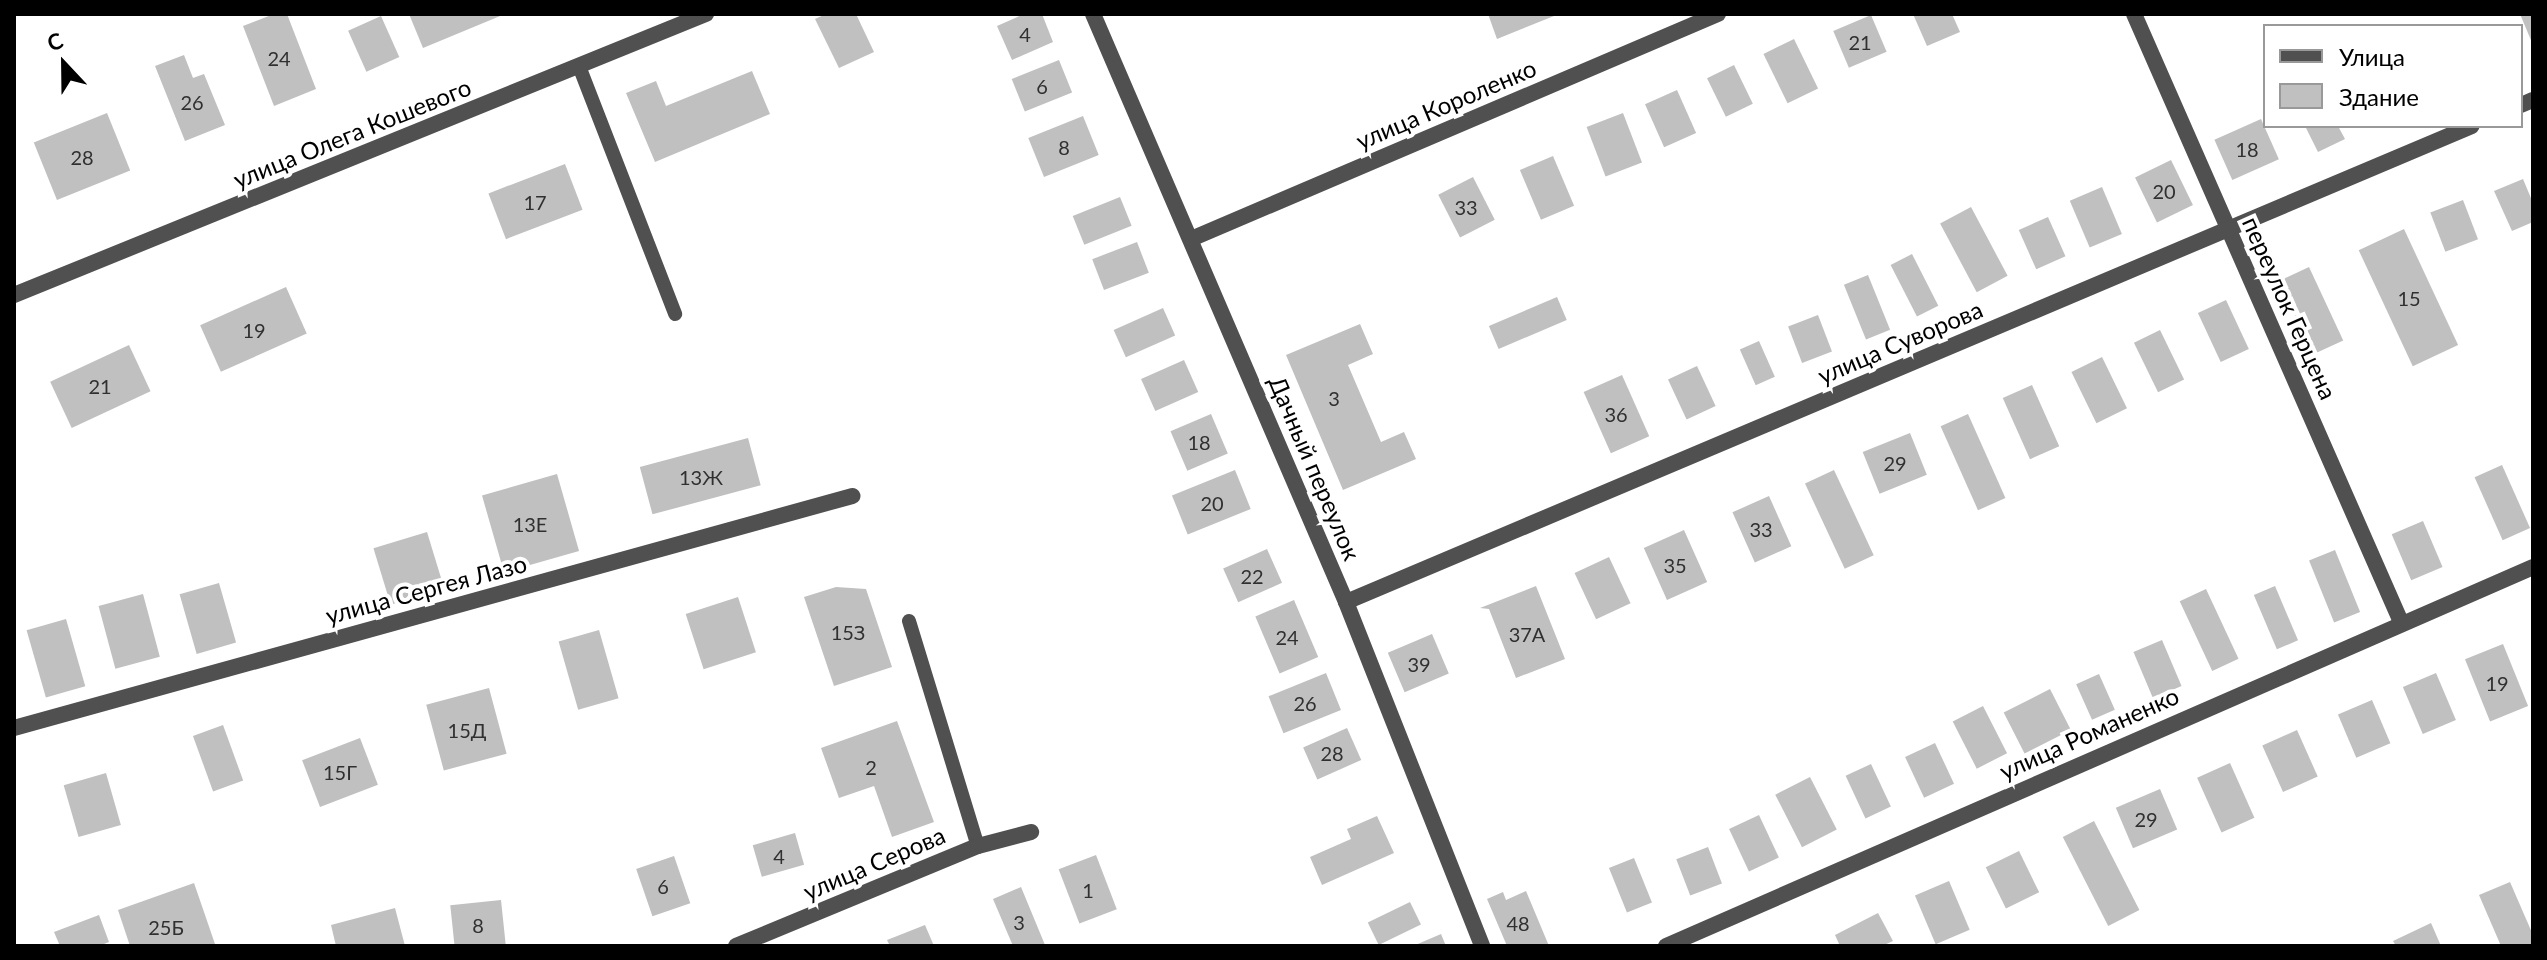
<!DOCTYPE html>
<meta charset="utf-8">
<style>
body{margin:0}
#map{position:relative;width:2547px;height:960px;overflow:hidden;background:#fff;font-family:Lato,sans-serif}
div>[style]{position:absolute}
.building>*{inset:0;background:#c0c0c0;transform-origin:0 0}
.service>*{height:14px;margin:-7px;padding:0 7px;transform-origin:7px;border-radius:7px;background:#505050}
.minor>*{height:16px;margin:-8px;padding:0 8px;transform-origin:8px;border-radius:8px;background:#505050}
.tertiary>*{height:16px;margin:-8px;padding:0 8px;transform-origin:8px;border-radius:8px;background:#505050}
span{translate:-50% -50%;white-space:nowrap;text-align:center;line-height:1.15;-webkit-text-stroke:8px #fff;paint-order:stroke}
.number-label{font-size:20px;color:#303030}
.number-label span{-webkit-text-stroke-width:0}
.street-label{font-size:24px;color:#000}
.frame{position:absolute;inset:0;border:16px solid #000;pointer-events:none}
.legend{position:absolute;left:2263px;top:24px;width:260px;height:104px;box-sizing:border-box;background:#fff;border:2px solid #999;margin:0;padding:10px 14px;list-style:none;font-size:24px;color:#000}
.legend li{display:flex;align-items:center;gap:16px;height:40px}
.legend b{width:40px;border:2px solid #999}
.north{position:absolute;left:24px;top:24px;width:80px;height:80px;-webkit-text-stroke:6px #fff;paint-order:stroke;rotate:338deg;font-size:22px;font-weight:700;line-height:32px;text-align:center;color:#000}
.north::after{content:'';display:block;margin:auto;width:28px;height:36px;background:#000;clip-path:polygon(50% 0,100% 100%,50% 72%,0 100%)}
</style>
<div id="map">
<div class="building">
<div style="clip-path:polygon(274px 14px,287px 14px,316px 89px,274px 106px,243px 26px)"></div>
<div style="clip-path:polygon(409px 14px,505px 14px,423px 48px)"></div>
<div style="clip-path:polygon(826px 14px,856px 14px,874px 52px,839px 68px,815px 19px)"></div>
<div style="clip-path:polygon(1024px 14px,1042px 14px,1053px 42px,1012px 60px,997px 26px)"></div>
<div style="clip-path:polygon(1488px 14px,1559px 14px,1497px 39px)"></div>
<div style="clip-path:polygon(1913px 14px,1952px 14px,1960px 32px,1927px 46px)"></div>
<div style="clip-path:polygon(2520px 14px,2533px 14px,2533px 45px)"></div>
<div style="left:1871px;top:15px;width:40px;height:41px;rotate:67deg"></div>
<div style="left:381px;top:16px;width:45px;height:36px;rotate:66deg"></div>
<div style="left:1794px;top:39px;width:55px;height:34px;rotate:64deg"></div>
<div style="clip-path:polygon(184px 55px,193px 78px,204px 74px,225px 125px,185px 141px,155px 66px)"></div>
<div style="left:1059px;top:60px;width:35px;height:51px;rotate:68deg"></div>
<div style="left:1734px;top:65px;width:43px;height:30px;rotate:64deg"></div>
<div style="clip-path:polygon(752px 71px,770px 114px,655px 162px,626px 93px,656px 81px,666px 106px)"></div>
<div style="left:1677px;top:90px;width:47px;height:35px;rotate:66deg"></div>
<div style="left:107px;top:113px;width:62px;height:79px;rotate:68deg"></div>
<div style="left:1623px;top:113px;width:53px;height:39px;rotate:69deg"></div>
<div style="left:1083px;top:116px;width:42px;height:59px;rotate:68deg"></div>
<div style="left:2261px;top:119px;width:44px;height:51px;rotate:66deg"></div>
<div style="clip-path:polygon(2305px 126px,2338px 126px,2345px 139px,2318px 152px)"></div>
<div style="left:1553px;top:156px;width:54px;height:36px;rotate:67deg"></div>
<div style="left:2171px;top:160px;width:50px;height:40px;rotate:64deg"></div>
<div style="left:565px;top:164px;width:49px;height:82px;rotate:69deg"></div>
<div style="left:1473px;top:177px;width:48px;height:39px;rotate:63deg"></div>
<div style="clip-path:polygon(2523px 179px,2533px 203px,2533px 222px,2512px 231px,2494px 191px)"></div>
<div style="left:2102px;top:187px;width:51px;height:35px;rotate:67deg"></div>
<div style="left:1120px;top:197px;width:31px;height:51px;rotate:68deg"></div>
<div style="left:2463px;top:200px;width:42px;height:35px;rotate:69deg"></div>
<div style="left:1971px;top:207px;width:78px;height:35px;rotate:62deg"></div>
<div style="left:2048px;top:217px;width:43px;height:32px;rotate:66deg"></div>
<div style="left:2404px;top:229px;width:128px;height:50px;rotate:65deg"></div>
<div style="left:1137px;top:242px;width:33px;height:48px;rotate:69deg"></div>
<div style="left:1912px;top:254px;width:58px;height:24px;rotate:63deg"></div>
<div style="left:2309px;top:267px;width:81px;height:33px;rotate:65deg"></div>
<div style="left:1868px;top:275px;width:59px;height:26px;rotate:68deg"></div>
<div style="left:286px;top:287px;width:51px;height:94px;rotate:66deg"></div>
<div style="left:1557px;top:297px;width:25px;height:74px;rotate:67deg"></div>
<div style="left:2226px;top:300px;width:54px;height:31px;rotate:65deg"></div>
<div style="left:1163px;top:308px;width:30px;height:54px;rotate:66deg"></div>
<div style="left:1818px;top:315px;width:39px;height:32px;rotate:69deg"></div>
<div style="clip-path:polygon(1360px 324px,1373px 354px,1348px 365px,1381px 442px,1404px 432px,1416px 459px,1343px 490px,1286px 355px)"></div>
<div style="left:2160px;top:330px;width:55px;height:29px;rotate:64deg"></div>
<div style="left:1759px;top:341px;width:39px;height:21px;rotate:66deg"></div>
<div style="left:129px;top:345px;width:51px;height:87px;rotate:65deg"></div>
<div style="left:2102px;top:357px;width:57px;height:34px;rotate:64deg"></div>
<div style="left:1184px;top:360px;width:35px;height:47px;rotate:66deg"></div>
<div style="left:1697px;top:366px;width:44px;height:32px;rotate:65deg"></div>
<div style="left:1622px;top:375px;width:67px;height:42px;rotate:66deg"></div>
<div style="left:2032px;top:385px;width:67px;height:32px;rotate:66deg"></div>
<div style="left:1211px;top:414px;width:43px;height:44px;rotate:67deg"></div>
<div style="left:1968px;top:414px;width:92px;height:30px;rotate:66deg"></div>
<div style="left:1910px;top:433px;width:45px;height:51px;rotate:68deg"></div>
<div style="left:748px;top:438px;width:49px;height:112px;rotate:75deg"></div>
<div style="left:2502px;top:465px;width:69px;height:30px;rotate:66deg"></div>
<div style="left:1235px;top:470px;width:42px;height:68px;rotate:68deg"></div>
<div style="left:1834px;top:470px;width:94px;height:32px;rotate:65deg"></div>
<div style="left:557px;top:474px;width:80px;height:78px;rotate:74deg"></div>
<div style="left:1769px;top:496px;width:55px;height:40px;rotate:66deg"></div>
<div style="left:2423px;top:521px;width:50px;height:34px;rotate:67deg"></div>
<div style="left:1684px;top:530px;width:57px;height:44px;rotate:66deg"></div>
<div style="left:427px;top:532px;width:59px;height:56px;rotate:73deg"></div>
<div style="left:1267px;top:549px;width:37px;height:48px;rotate:66deg"></div>
<div style="left:2335px;top:550px;width:67px;height:28px;rotate:68deg"></div>
<div style="left:1609px;top:557px;width:51px;height:38px;rotate:65deg"></div>
<div style="left:219px;top:583px;width:62px;height:41px;rotate:74deg"></div>
<div style="clip-path:polygon(1536px 586px,1565px 659px,1516px 678px,1489px 609px,1480px 608px)"></div>
<div style="left:2275px;top:586px;width:59px;height:23px;rotate:67deg"></div>
<div style="clip-path:polygon(836px 587px,866px 589px,892px 667px,834px 686px,804px 597px)"></div>
<div style="left:2206px;top:589px;width:77px;height:29px;rotate:65deg"></div>
<div style="left:143px;top:594px;width:65px;height:46px;rotate:75deg"></div>
<div style="left:738px;top:597px;width:58px;height:55px;rotate:72deg"></div>
<div style="left:1294px;top:600px;width:62px;height:42px;rotate:67deg"></div>
<div style="left:66px;top:619px;width:70px;height:41px;rotate:74deg"></div>
<div style="left:599px;top:630px;width:71px;height:42px;rotate:74deg"></div>
<div style="left:1432px;top:634px;width:43px;height:48px;rotate:67deg"></div>
<div style="left:2162px;top:640px;width:50px;height:31px;rotate:67deg"></div>
<div style="left:2503px;top:644px;width:67px;height:41px;rotate:68deg"></div>
<div style="left:1326px;top:673px;width:40px;height:62px;rotate:68deg"></div>
<div style="left:2436px;top:673px;width:51px;height:36px;rotate:67deg"></div>
<div style="left:2099px;top:674px;width:39px;height:25px;rotate:66deg"></div>
<div style="left:489px;top:688px;width:68px;height:65px;rotate:75deg"></div>
<div style="left:2050px;top:689px;width:46px;height:52px;rotate:63deg"></div>
<div style="left:2372px;top:700px;width:47px;height:37px;rotate:67deg"></div>
<div style="left:1983px;top:706px;width:53px;height:34px;rotate:63deg"></div>
<div style="clip-path:polygon(897px 721px,934px 822px,892px 837px,874px 786px,839px 798px,821px 748px)"></div>
<div style="left:223px;top:725px;width:59px;height:32px;rotate:70deg"></div>
<div style="left:1347px;top:728px;width:35px;height:48px;rotate:66deg"></div>
<div style="left:2297px;top:730px;width:51px;height:38px;rotate:66deg"></div>
<div style="left:360px;top:738px;width:50px;height:62px;rotate:69deg"></div>
<div style="left:1935px;top:743px;width:45px;height:33px;rotate:65deg"></div>
<div style="left:2230px;top:763px;width:60px;height:36px;rotate:66deg"></div>
<div style="left:1871px;top:764px;width:47px;height:28px;rotate:65deg"></div>
<div style="left:106px;top:773px;width:54px;height:44px;rotate:74deg"></div>
<div style="left:1810px;top:777px;width:59px;height:39px;rotate:63deg"></div>
<div style="left:2160px;top:789px;width:44px;height:48px;rotate:67deg"></div>
<div style="left:1759px;top:815px;width:47px;height:33px;rotate:65deg"></div>
<div style="clip-path:polygon(1377px 816px,1394px 853px,1322px 885px,1310px 857px,1351px 839px,1347px 829px)"></div>
<div style="left:2094px;top:821px;width:100px;height:35px;rotate:63deg"></div>
<div style="left:795px;top:833px;width:33px;height:44px;rotate:74deg"></div>
<div style="left:1708px;top:847px;width:39px;height:34px;rotate:69deg"></div>
<div style="left:2019px;top:851px;width:46px;height:37px;rotate:64deg"></div>
<div style="left:1096px;top:855px;width:58px;height:40px;rotate:69deg"></div>
<div style="left:674px;top:856px;width:50px;height:40px;rotate:71deg"></div>
<div style="left:1634px;top:858px;width:48px;height:27px;rotate:68deg"></div>
<div style="left:1949px;top:881px;width:53px;height:37px;rotate:67deg"></div>
<div style="clip-path:polygon(2510px 882px,2533px 935px,2533px 946px,2501px 946px,2479px 895px)"></div>
<div style="clip-path:polygon(194px 883px,215px 944px,130px 946px,118px 910px)"></div>
<div style="clip-path:polygon(1021px 887px,1045px 945px,1043px 946px,1013px 946px,993px 899px)"></div>
<div style="clip-path:polygon(1526px 891px,1549px 946px,1507px 946px,1487px 899px,1503px 892px,1506px 900px)"></div>
<div style="left:501px;top:900px;width:46px;height:51px;rotate:84deg"></div>
<div style="left:1410px;top:902px;width:25px;height:47px;rotate:64deg"></div>
<div style="clip-path:polygon(395px 908px,405px 946px,336px 946px,331px 925px)"></div>
<div style="clip-path:polygon(1878px 913px,1893px 941px,1882px 946px,1840px 946px,1835px 935px)"></div>
<div style="clip-path:polygon(99px 915px,109px 942px,99px 946px,60px 946px,54px 932px)"></div>
<div style="clip-path:polygon(2431px 923px,2441px 946px,2396px 946px,2393px 941px)"></div>
<div style="clip-path:polygon(925px 925px,934px 946px,890px 946px,887px 940px)"></div>
<div style="clip-path:polygon(1441px 934px,1446px 946px,1413px 946px)"></div>
</div>
<div class="service">
<div style="left:579px;top:66px;width:266px;rotate:68.8deg"></div>
<div style="left:909px;top:621px;width:235px;rotate:73deg"></div>
</div>
<div class="minor">
<div style="left:1093px;top:14px;width:640px;rotate:66.72deg"></div>
<div style="left:1346px;top:602px;width:370px;rotate:68.4deg"></div>
<div style="left:2134px;top:14px;width:664px;rotate:66.29deg"></div>
<div style="left:2521px;top:105px;width:13px;rotate:-23deg"></div>
<div style="left:1191px;top:239px;width:573px;rotate:-23.12deg"></div>
<div style="left:1346px;top:602px;width:1222px;rotate:-22.92deg"></div>
<div style="left:14px;top:728px;width:870px;rotate:-15.47deg"></div>
<div style="left:736px;top:946px;width:262px;rotate:-22.5deg"></div>
<div style="left:978px;top:846px;width:55px;rotate:-14.8deg"></div>
<div style="left:1666px;top:946px;width:946px;rotate:-23.61deg"></div>
</div>
<div class="tertiary">
<div style="left:14px;top:295px;width:747px;rotate:-22.1deg"></div>
</div>
<div class="number-label">
<span style="left:1025px;top:34px">4</span>
<span style="left:1860px;top:42px">21</span>
<span style="left:279px;top:58px">24</span>
<span style="left:1042px;top:86px">6</span>
<span style="left:192px;top:102px">26</span>
<span style="left:1064px;top:147px">8</span>
<span style="left:2247px;top:149px">18</span>
<span style="left:82px;top:157px">28</span>
<span style="left:2164px;top:191px">20</span>
<span style="left:535px;top:202px">17</span>
<span style="left:1466px;top:207px">33</span>
<span style="left:2409px;top:298px">15</span>
<span style="left:254px;top:330px">19</span>
<span style="left:100px;top:386px">21</span>
<span style="left:1334px;top:398px">3</span>
<span style="left:1616px;top:414px">36</span>
<span style="left:1199px;top:442px">18</span>
<span style="left:1895px;top:463px">29</span>
<span style="left:701px;top:477px">13Ж</span>
<span style="left:1212px;top:503px">20</span>
<span style="left:530px;top:524px">13Е</span>
<span style="left:1761px;top:529px">33</span>
<span style="left:1675px;top:565px">35</span>
<span style="left:1252px;top:576px">22</span>
<span style="left:848px;top:632px">15З</span>
<span style="left:1527px;top:634px">37А</span>
<span style="left:1287px;top:637px">24</span>
<span style="left:1419px;top:664px">39</span>
<span style="left:2497px;top:683px">19</span>
<span style="left:1305px;top:703px">26</span>
<span style="left:467px;top:730px">15Д</span>
<span style="left:1332px;top:753px">28</span>
<span style="left:871px;top:767px">2</span>
<span style="left:340px;top:772px">15Г</span>
<span style="left:2146px;top:819px">29</span>
<span style="left:779px;top:856px">4</span>
<span style="left:663px;top:886px">6</span>
<span style="left:1088px;top:890px">1</span>
<span style="left:1019px;top:922px">3</span>
<span style="left:1518px;top:923px">48</span>
<span style="left:478px;top:925px">8</span>
<span style="left:166px;top:927px">25Б</span>
</div>
<div class="street-label">
<span style="left:1446px;top:104px;rotate:-23deg">улица Короленко</span>
<span style="left:352px;top:133px;rotate:-22deg">улица Олега Кошевого</span>
<span style="left:2290px;top:308px;rotate:66deg">переулок Герцена</span>
<span style="left:1900px;top:342px;rotate:-23deg">улица Суворова</span>
<span style="left:1315px;top:468px;rotate:67deg">Дачный переулок</span>
<span style="left:426px;top:589px;rotate:-15deg">улица Сергея Лазо</span>
<span style="left:2089px;top:733px;rotate:-24deg">улица Романенко</span>
<span style="left:874px;top:863px;rotate:-23deg">улица Серова</span>
</div>
<div class="frame"></div>
<ul class="legend">
<li><b style="height:10px;background:#505050"></b>Улица</li>
<li><b style="height:22px;background:#c0c0c0"></b>Здание</li>
</ul>
<div class="north">С</div>
</div>
